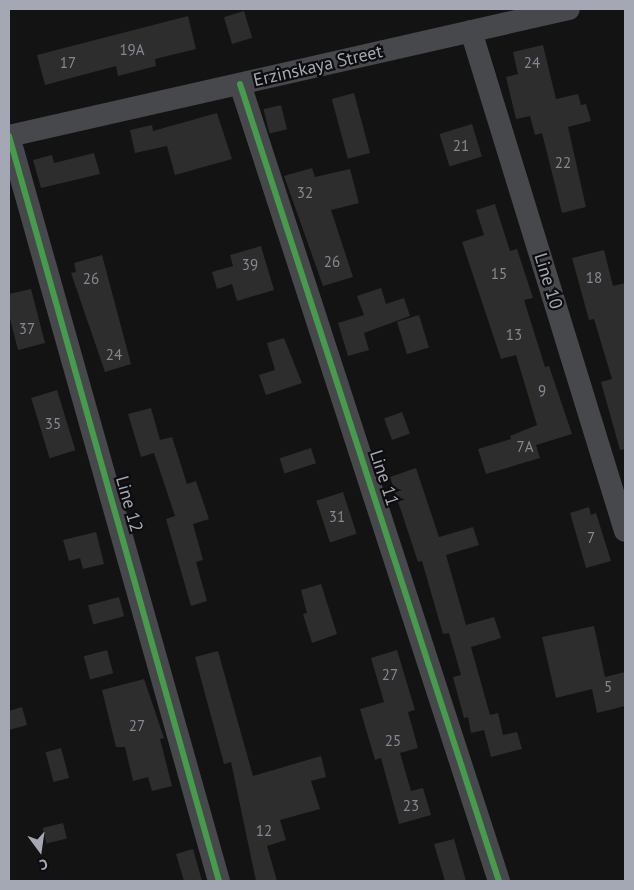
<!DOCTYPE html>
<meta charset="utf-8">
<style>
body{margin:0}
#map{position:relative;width:634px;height:890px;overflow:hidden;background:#131313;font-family:"PT Sans",sans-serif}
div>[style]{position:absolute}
.building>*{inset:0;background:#2d2d2e;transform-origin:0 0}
.street>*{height:22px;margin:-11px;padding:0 11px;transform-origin:11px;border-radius:11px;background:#47484c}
.cycleway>*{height:6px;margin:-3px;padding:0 3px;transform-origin:3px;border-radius:3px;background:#469c4c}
span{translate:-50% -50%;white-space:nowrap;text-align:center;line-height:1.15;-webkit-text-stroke:4.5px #0d0d0f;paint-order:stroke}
.number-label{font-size:15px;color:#868992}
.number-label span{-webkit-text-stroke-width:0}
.street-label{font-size:18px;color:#a4a8b4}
.frame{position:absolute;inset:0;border:10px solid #a4a8b4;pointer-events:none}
.north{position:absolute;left:15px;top:825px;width:50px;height:50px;-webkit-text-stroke:4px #0d0d0f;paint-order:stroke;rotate:166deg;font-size:14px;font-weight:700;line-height:20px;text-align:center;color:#a4a8b4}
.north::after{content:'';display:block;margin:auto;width:18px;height:22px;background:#a4a8b4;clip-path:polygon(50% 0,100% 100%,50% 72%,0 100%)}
</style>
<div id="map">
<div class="building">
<div style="left:244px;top:11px;width:28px;height:21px;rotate:73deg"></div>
<div style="clip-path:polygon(188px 16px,196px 49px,155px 59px,156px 66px,118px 76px,116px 66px,45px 85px,37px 55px)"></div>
<div style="clip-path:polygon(543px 45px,556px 99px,578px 94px,581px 105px,586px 104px,591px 121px,568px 127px,586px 207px,562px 213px,542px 133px,535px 135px,530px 116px,516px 119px,506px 77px,518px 74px,513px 52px)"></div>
<div style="left:354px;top:93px;width:62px;height:23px;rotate:75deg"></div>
<div style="left:281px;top:105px;width:25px;height:18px;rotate:76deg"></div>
<div style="clip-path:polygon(217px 113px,232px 159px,175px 175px,167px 146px,135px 153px,130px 130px,152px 125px,153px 131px)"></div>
<div style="left:472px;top:124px;width:34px;height:34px;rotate:73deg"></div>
<div style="clip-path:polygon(94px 153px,100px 174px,41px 188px,33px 160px,52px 155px,54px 163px)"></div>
<div style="clip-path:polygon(312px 168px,315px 177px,350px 169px,359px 203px,331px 210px,353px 277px,323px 286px,284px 176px)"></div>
<div style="clip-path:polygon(495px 204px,510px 251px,517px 249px,533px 298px,524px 300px,545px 367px,549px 366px,572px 434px,536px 445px,540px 458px,486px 474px,478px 449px,511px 439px,510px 436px,537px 425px,516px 355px,501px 359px,462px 242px,484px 235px,476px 210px)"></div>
<div style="clip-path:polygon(261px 246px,274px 290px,237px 301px,232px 284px,217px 289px,212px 272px,233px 266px,230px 255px)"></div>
<div style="clip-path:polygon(604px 250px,613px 286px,625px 283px,625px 449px,620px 450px,601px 382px,612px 379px,594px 319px,589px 320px,572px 258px)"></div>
<div style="clip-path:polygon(102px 255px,131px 364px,105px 372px,71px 273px,76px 272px,74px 263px)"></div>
<div style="clip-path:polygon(381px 288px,386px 304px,404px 298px,410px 316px,364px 333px,369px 350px,348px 356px,338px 323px,364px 315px,357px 296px)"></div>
<div style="clip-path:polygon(31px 289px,45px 343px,18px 350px,9px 315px,9px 294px)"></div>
<div style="left:419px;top:315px;width:34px;height:23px;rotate:73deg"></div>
<div style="clip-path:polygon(284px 338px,302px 383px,266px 395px,259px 375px,275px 370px,267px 343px)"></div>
<div style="left:57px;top:390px;width:63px;height:27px;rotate:73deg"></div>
<div style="clip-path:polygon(151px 408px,160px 440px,172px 437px,187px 484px,196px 481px,209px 519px,193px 524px,203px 560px,196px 562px,207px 601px,191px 606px,166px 519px,175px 516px,154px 453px,141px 457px,128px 414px)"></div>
<div style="left:402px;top:412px;width:23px;height:19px;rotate:70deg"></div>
<div style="left:311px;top:448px;width:16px;height:33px;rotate:72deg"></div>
<div style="clip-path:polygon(416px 468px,439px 537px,473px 527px,479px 545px,446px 555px,466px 625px,494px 617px,501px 638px,471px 647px,490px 715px,498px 713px,503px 735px,517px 732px,522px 749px,491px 757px,484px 730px,471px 733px,468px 717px,464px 718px,453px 677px,461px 675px,449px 633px,443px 634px,422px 561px,418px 562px,390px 477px)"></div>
<div style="left:343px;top:492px;width:44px;height:28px;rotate:72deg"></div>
<div style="clip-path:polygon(589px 507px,591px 515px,596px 513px,611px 561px,586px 568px,570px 513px)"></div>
<div style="clip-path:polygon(96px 532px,104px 564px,83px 569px,80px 558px,69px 561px,63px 540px)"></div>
<div style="clip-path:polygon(321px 584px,337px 634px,312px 643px,303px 614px,307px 613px,301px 590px)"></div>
<div style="left:119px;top:597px;width:20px;height:32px;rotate:75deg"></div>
<div style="clip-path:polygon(594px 626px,605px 677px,625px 672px,625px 706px,597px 713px,592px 689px,556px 698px,542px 637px)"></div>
<div style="left:107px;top:650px;width:24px;height:24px;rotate:75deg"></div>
<div style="clip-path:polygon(397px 650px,415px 710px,408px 712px,418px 748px,400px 753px,411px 791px,423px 788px,431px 815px,399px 824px,381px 758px,375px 760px,360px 709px,384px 702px,371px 658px)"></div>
<div style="clip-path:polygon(218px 651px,253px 776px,321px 756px,326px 777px,311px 781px,320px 809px,280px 820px,286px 840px,267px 846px,277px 881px,256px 881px,231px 762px,224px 764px,195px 657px)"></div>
<div style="clip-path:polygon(144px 679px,164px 738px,160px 739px,172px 786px,152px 791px,148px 777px,133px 781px,125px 747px,116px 747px,102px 690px)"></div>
<div style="clip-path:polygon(22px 707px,27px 725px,9px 730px,9px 711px)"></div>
<div style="left:61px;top:748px;width:31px;height:16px;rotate:75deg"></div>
<div style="left:63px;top:823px;width:16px;height:21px;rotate:76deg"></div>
<div style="clip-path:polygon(454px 839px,466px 881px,445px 881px,434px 844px)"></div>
<div style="clip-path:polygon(193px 849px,202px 881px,184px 881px,176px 854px)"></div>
</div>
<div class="street">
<div style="left:471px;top:31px;width:523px;rotate:72.88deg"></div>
<div style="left:240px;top:84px;width:838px;rotate:72deg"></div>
<div style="left:9px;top:136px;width:774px;rotate:74.26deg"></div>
<div style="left:9px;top:136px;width:574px;rotate:-12.78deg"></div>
</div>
<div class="cycleway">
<div style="left:240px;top:84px;width:838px;rotate:72deg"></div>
<div style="left:9px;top:136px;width:774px;rotate:74.26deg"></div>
</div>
<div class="number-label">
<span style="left:132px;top:50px">19А</span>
<span style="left:68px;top:63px">17</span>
<span style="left:532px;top:63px">24</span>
<span style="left:461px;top:146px">21</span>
<span style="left:563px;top:163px">22</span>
<span style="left:305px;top:193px">32</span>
<span style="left:332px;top:262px">26</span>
<span style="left:250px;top:265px">39</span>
<span style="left:499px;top:274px">15</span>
<span style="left:594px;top:278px">18</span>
<span style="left:91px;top:279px">26</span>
<span style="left:27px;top:329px">37</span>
<span style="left:514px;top:335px">13</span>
<span style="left:114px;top:355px">24</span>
<span style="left:542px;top:391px">9</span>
<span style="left:53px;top:424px">35</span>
<span style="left:525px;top:447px">7А</span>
<span style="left:337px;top:517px">31</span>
<span style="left:591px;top:538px">7</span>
<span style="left:390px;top:675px">27</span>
<span style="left:608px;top:687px">5</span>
<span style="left:137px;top:726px">27</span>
<span style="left:393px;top:741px">25</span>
<span style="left:411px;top:806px">23</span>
<span style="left:264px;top:831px">12</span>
</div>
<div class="street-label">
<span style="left:318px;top:66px;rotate:-13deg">Erzinskaya Street</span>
<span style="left:548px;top:281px;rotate:73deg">Line 10</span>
<span style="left:384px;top:478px;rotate:72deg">Line 11</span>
<span style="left:129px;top:504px;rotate:74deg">Line 12</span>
</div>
<div class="frame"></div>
<div class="north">С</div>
</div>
